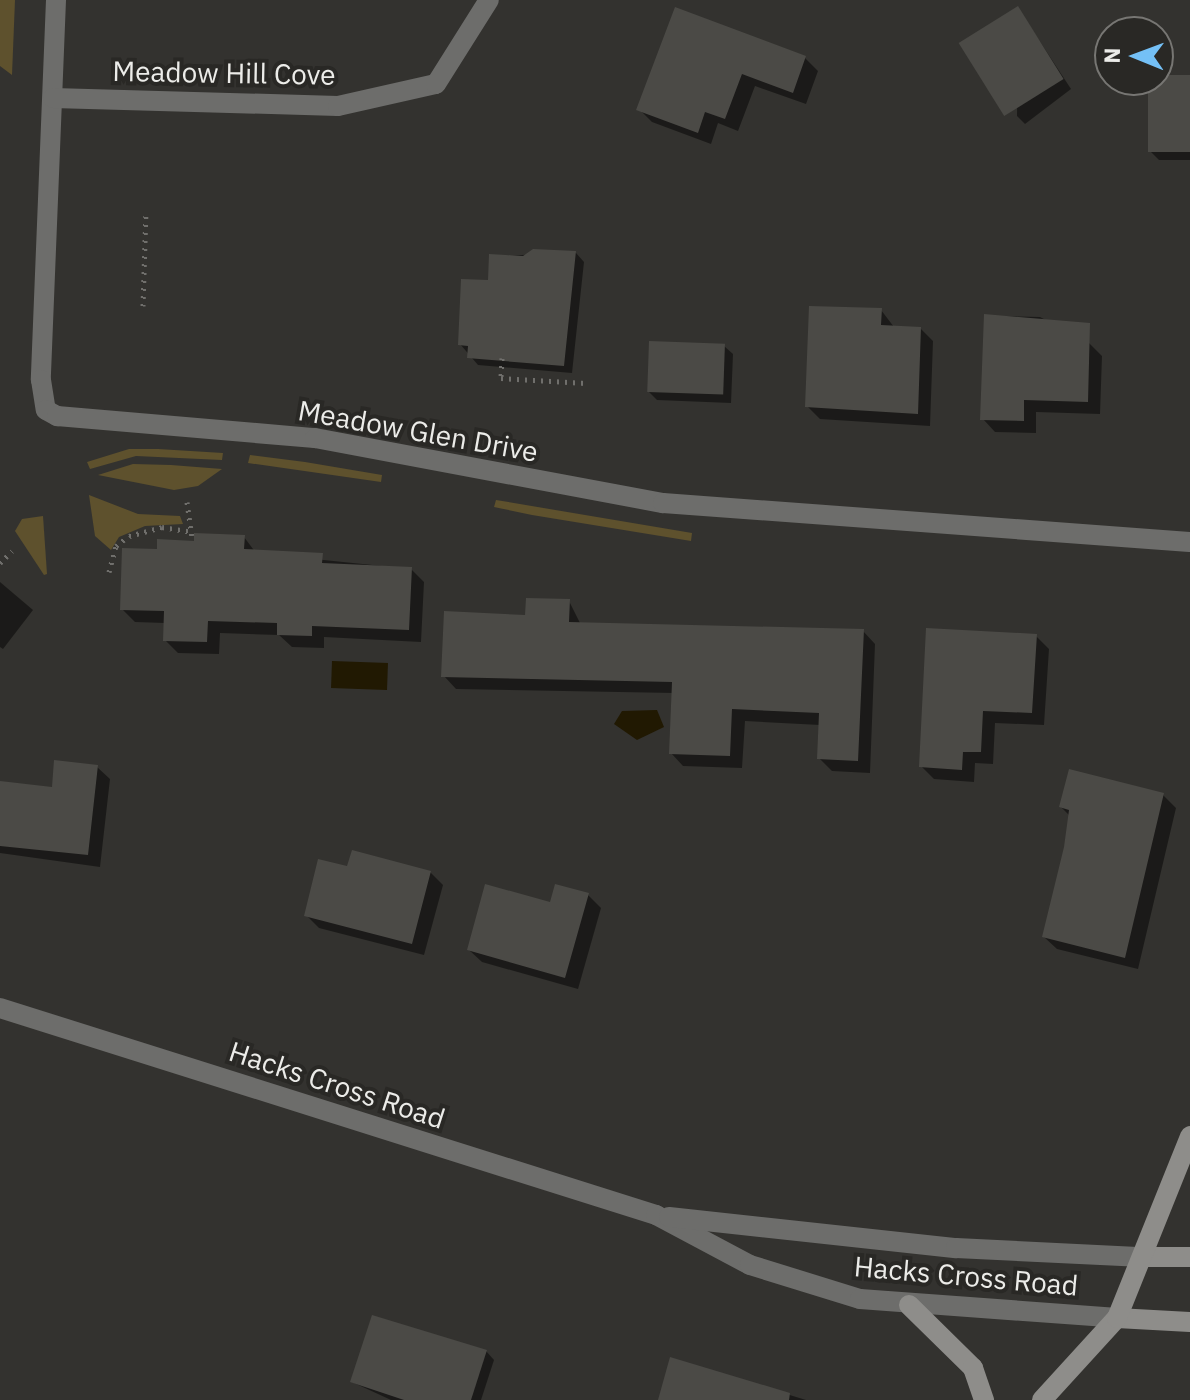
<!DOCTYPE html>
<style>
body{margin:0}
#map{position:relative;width:1190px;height:1400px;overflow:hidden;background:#33322f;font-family:"IBM Plex Sans",sans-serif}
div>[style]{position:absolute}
.green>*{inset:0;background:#5e512d}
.water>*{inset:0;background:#211902;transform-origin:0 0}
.shadow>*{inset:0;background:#0007}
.building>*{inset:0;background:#4b4a46;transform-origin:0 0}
.path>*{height:5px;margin-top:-2.5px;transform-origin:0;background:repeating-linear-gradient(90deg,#706f6c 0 2px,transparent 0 8px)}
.minor>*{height:20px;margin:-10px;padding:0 10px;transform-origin:10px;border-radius:10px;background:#6d6d6b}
.tertiary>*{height:20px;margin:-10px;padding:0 10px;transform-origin:10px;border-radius:10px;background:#6d6d6b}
.secondary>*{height:20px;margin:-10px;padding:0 10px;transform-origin:10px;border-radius:10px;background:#8e8d8a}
span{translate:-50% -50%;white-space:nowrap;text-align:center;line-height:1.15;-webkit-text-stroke:8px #292825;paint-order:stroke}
.street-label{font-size:28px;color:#ecece9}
.north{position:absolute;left:1094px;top:16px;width:80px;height:80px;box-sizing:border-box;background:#292825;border:2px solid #777673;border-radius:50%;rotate:271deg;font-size:22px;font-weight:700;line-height:32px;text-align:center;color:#ecece9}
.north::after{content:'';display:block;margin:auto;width:28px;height:36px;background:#74c0f6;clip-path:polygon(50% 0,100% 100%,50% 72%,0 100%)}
</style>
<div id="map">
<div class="green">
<div style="clip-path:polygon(0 0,15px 0,12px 75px,0 66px)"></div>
<div style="clip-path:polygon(129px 449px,158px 449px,223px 453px,222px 460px,136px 456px,90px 469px,87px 462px)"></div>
<div style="clip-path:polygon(250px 455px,305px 462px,382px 475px,381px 482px,248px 463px)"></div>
<div style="clip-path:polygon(133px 464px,171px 465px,222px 469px,198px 486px,174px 490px,98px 475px)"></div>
<div style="clip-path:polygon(89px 495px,138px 514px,180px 516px,183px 524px,145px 526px,119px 537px,111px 550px,95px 536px)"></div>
<div style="clip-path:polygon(496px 500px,692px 533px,691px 541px,532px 515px,494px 507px)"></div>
<div style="clip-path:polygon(43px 516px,47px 574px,44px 575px,15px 531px,22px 519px)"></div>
</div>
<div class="water">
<div style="left:332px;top:661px;width:56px;height:27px;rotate:2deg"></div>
<div style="clip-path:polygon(657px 710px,664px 727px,637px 740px,614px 724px,622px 711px)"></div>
</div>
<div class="shadow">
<div style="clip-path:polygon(1018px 8px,1071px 89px,1025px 124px,1017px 116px)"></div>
<div style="clip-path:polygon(676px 9px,805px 58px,818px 71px,806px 104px,755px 86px,738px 131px,718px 123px,711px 144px,652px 122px,639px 109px)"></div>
<div style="clip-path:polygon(1190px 77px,1190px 160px,1159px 160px,1150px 151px)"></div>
<div style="clip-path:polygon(576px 253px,584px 262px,572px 373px,478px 365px,460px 344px,489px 282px,491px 256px)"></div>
<div style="clip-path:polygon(881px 310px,894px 327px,920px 328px,933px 341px,930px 426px,820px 419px,807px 406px)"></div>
<div style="clip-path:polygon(986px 316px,1040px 317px,1089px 343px,1102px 356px,1100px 414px,1036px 412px,1036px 433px,995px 432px,983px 419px)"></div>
<div style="clip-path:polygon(724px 346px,733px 354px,731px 403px,657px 400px,649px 392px)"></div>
<div style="clip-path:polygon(244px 537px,256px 553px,411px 569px,424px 582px,421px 642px,324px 637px,324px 648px,292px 647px,279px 635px,220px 633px,219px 654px,178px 653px,165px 640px,165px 623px,135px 622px,122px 609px,158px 551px)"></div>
<div style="clip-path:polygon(0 582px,33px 610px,3px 649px,0 647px)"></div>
<div style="clip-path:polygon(569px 601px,581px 625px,863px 631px,875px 644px,870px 773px,832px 771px,819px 758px,820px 725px,745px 721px,742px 768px,683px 766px,671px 753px,674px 693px,456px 689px,444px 676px,527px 617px)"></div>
<div style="clip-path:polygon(1036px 636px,1049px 649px,1044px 725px,995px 723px,993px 764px,975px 763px,974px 782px,934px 779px,921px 766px)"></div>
<div style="clip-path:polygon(97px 767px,110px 779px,100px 867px,0 853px,0 783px,53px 789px)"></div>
<div style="clip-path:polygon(1163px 795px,1176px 808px,1138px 969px,1057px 949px,1044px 937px,1066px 848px,1070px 816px,1061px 807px)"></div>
<div style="clip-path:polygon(349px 869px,430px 872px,443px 885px,424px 955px,319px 928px,306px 915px)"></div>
<div style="clip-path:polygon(588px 895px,601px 908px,578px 989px,482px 962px,469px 950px,551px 905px)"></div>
<div style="clip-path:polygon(486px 1351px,494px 1360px,481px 1400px,391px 1400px,352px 1382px)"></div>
<div style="clip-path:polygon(672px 1359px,806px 1400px,660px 1400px)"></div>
</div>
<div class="building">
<div style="left:1018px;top:6px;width:86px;height:70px;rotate:58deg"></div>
<div style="clip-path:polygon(675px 7px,806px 56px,793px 93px,742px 74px,725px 119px,705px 112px,698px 133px,636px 110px)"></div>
<div style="clip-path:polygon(1158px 75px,1190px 75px,1190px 152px,1148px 152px,1148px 80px)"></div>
<div style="clip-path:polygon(533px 249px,576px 251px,564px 366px,467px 358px,468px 346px,458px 345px,461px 279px,488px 280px,489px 254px,523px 256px)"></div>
<div style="clip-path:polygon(809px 306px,882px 308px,881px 325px,921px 327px,918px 414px,805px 407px)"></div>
<div style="clip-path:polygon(984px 314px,1090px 323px,1088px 402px,1024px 400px,1024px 421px,980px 420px)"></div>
<div style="left:649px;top:341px;width:76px;height:51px;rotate:2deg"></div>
<div style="clip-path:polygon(194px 533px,245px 535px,244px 549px,323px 553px,322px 563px,412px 567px,409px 630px,312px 626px,312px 636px,277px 635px,277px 623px,208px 621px,207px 642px,163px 641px,164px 611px,120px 610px,122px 548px,157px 549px,157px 539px,194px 541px)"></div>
<div style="clip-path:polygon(526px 598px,570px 599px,569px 622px,864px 629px,858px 761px,817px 759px,819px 713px,732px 709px,730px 756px,669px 754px,672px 682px,441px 677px,444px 611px,525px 615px)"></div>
<div style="clip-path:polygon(926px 628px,1037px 634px,1032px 713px,983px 711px,981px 752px,963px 752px,962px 770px,919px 767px)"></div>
<div style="clip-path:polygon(54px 760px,98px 765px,88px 855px,0 846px,0 781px,52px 787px)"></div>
<div style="clip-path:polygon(1069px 769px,1164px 793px,1125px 958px,1042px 937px,1064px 847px,1069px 810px,1059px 807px)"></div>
<div style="clip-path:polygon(352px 850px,431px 871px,412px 944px,304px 916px,318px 859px,347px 866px)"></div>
<div style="clip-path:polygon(485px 884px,550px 902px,555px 884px,589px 893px,565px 978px,467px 950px)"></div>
<div style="clip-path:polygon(372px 1315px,487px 1350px,471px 1400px,404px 1400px,350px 1382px)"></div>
<div style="clip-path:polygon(670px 1357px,790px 1393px,789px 1400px,658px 1400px)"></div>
</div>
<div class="path">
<div style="left:143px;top:306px;width:93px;rotate:-88.2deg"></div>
<div style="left:502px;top:358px;width:20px;rotate:93deg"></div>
<div style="left:501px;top:378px;width:85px;rotate:3.4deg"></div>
<div style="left:187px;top:502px;width:34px;rotate:82deg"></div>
<div style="left:0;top:563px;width:17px;rotate:-45deg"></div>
<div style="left:109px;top:572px;width:27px;rotate:-75deg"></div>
<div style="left:116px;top:546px;width:16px;rotate:-38deg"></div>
<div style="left:129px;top:536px;width:34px;rotate:-15deg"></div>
<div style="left:162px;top:527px;width:30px;rotate:9deg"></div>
</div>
<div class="minor">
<div style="left:56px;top:0;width:380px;rotate:92.3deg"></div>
<div style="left:41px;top:380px;width:30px;rotate:81deg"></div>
<div style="left:46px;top:410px;width:13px;rotate:29deg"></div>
<div style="left:57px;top:416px;width:259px;rotate:4.9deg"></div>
<div style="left:315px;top:438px;width:354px;rotate:10.6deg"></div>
<div style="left:663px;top:503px;width:528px;rotate:4.23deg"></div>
<div style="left:53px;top:98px;width:285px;rotate:1.6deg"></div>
<div style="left:338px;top:106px;width:100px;rotate:-12.7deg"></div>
<div style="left:436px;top:84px;width:99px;rotate:-57.8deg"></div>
</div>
<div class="tertiary">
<div style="left:0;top:1008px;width:688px;rotate:17.51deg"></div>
<div style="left:656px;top:1215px;width:106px;rotate:28deg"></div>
<div style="left:750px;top:1265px;width:115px;rotate:17.2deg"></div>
<div style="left:860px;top:1299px;width:258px;rotate:4.2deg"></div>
<div style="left:669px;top:1217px;width:289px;rotate:6.2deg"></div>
<div style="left:956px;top:1248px;width:187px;rotate:2.8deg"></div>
</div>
<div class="secondary">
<div style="left:1143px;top:1257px;width:47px"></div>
<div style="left:909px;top:1305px;width:90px;rotate:44.5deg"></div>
<div style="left:973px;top:1368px;width:34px;rotate:71deg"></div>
<div style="left:1117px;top:1318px;width:73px;rotate:3.1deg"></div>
<div style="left:1042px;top:1400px;width:111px;rotate:-47.6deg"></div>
<div style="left:1117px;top:1318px;width:196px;rotate:-68.1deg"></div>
</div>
<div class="street-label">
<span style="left:224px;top:73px;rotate:1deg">Meadow Hill Cove</span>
<span style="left:418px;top:431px;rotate:10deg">Meadow Glen Drive</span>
<span style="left:337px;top:1085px;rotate:18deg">Hacks Cross Road</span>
<span style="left:966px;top:1276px;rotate:5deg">Hacks Cross Road</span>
</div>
<div class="north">N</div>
</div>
